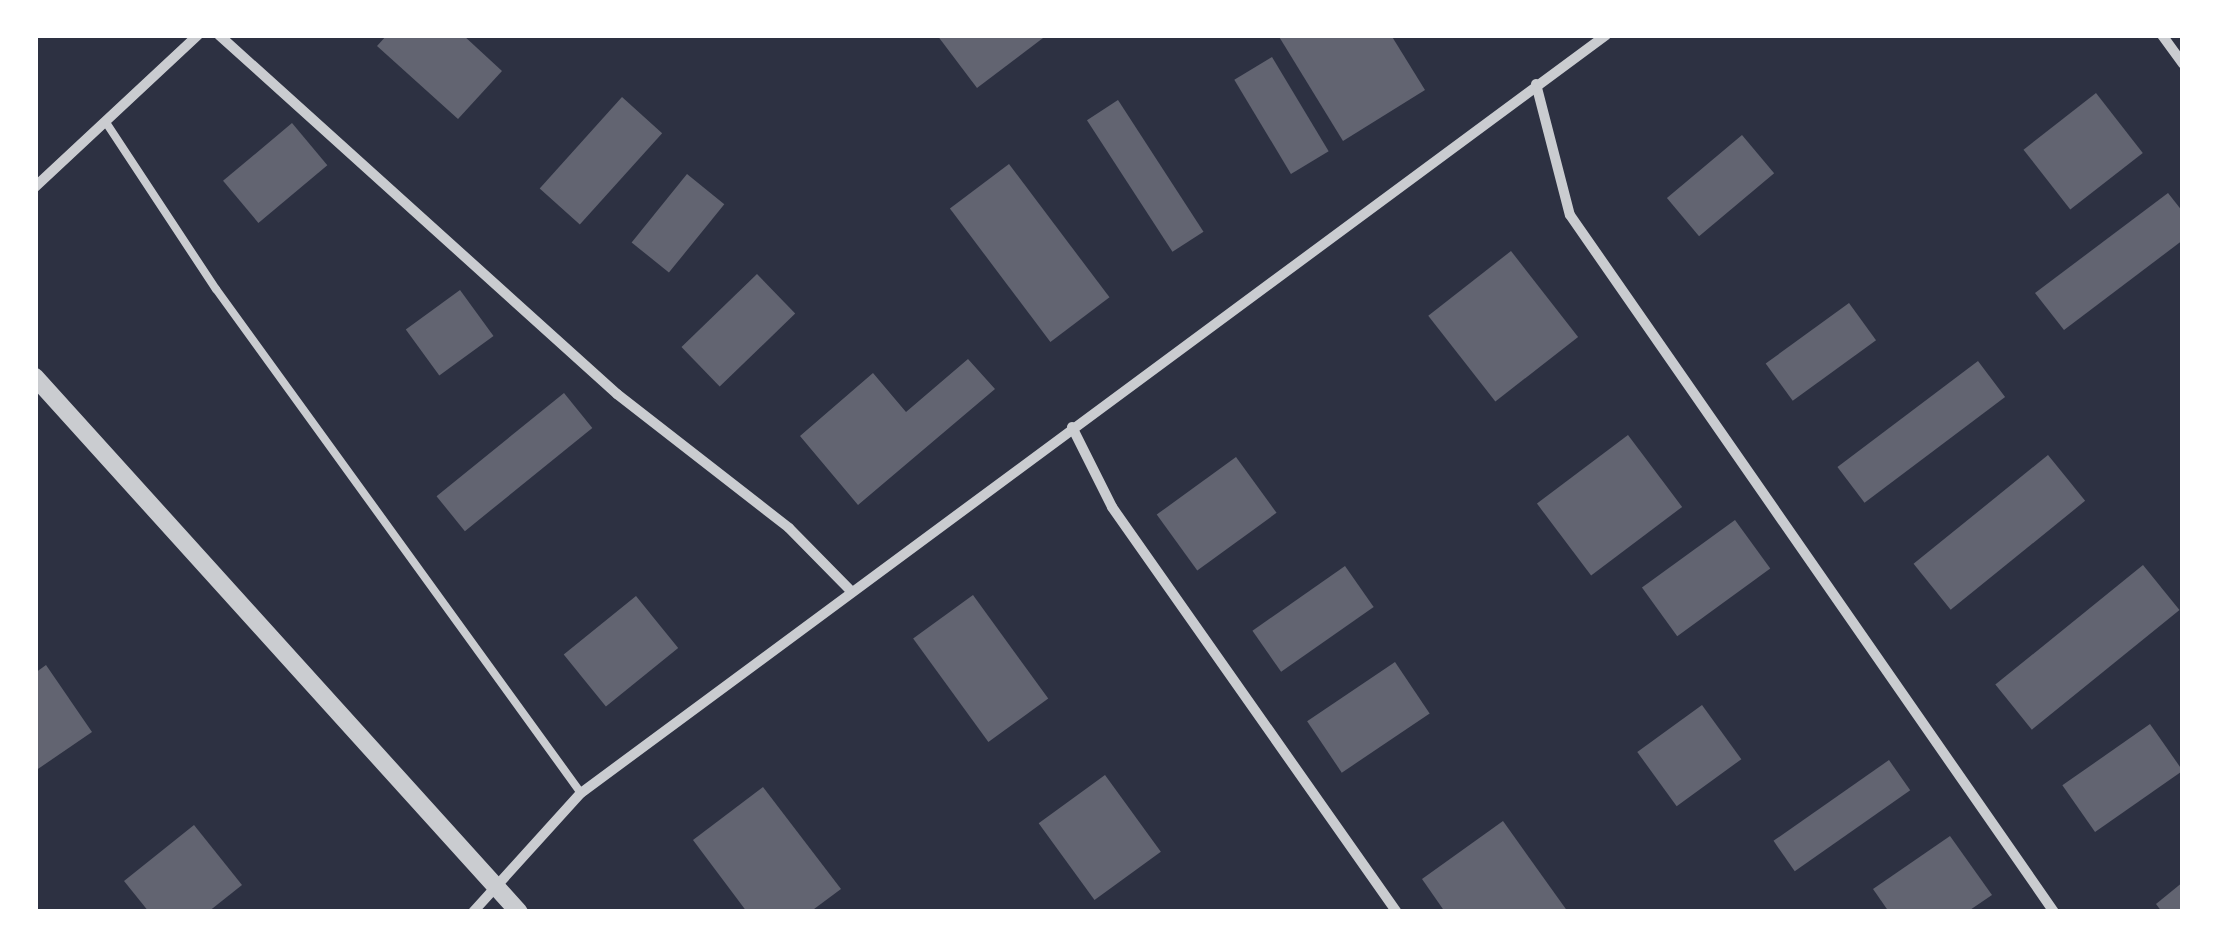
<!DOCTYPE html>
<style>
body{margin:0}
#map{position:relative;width:2218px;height:947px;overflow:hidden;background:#2d3142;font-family:Lato,sans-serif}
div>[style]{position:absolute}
.building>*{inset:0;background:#626471;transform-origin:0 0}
.service>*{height:8px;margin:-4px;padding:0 4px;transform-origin:4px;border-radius:4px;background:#caccd0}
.minor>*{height:10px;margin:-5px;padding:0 5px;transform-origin:5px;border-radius:5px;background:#caccd0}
.tertiary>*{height:18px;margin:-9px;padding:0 9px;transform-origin:9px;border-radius:9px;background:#caccd0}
span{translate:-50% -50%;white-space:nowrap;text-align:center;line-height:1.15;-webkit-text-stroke:10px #fff;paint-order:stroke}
.frame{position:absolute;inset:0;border:38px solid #fff;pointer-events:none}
</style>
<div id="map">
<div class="building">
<div style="clip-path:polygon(387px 35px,463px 35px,502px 71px,458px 119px,377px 46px)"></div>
<div style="clip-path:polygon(937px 35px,1047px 35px,977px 88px)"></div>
<div style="clip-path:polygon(1278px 35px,1391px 35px,1425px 90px,1343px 141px)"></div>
<div style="left:1272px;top:57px;width:110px;height:44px;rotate:59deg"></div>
<div style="left:2096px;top:93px;width:76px;height:92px;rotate:52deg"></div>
<div style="left:622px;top:97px;width:54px;height:123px;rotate:42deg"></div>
<div style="left:1118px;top:100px;width:157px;height:37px;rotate:57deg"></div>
<div style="left:292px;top:123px;width:55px;height:90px;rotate:50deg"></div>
<div style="left:1742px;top:135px;width:50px;height:98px;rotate:50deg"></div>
<div style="left:1009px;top:164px;width:167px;height:74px;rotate:53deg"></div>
<div style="left:687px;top:174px;width:48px;height:88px;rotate:39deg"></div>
<div style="clip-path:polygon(2168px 193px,2183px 212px,2183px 240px,2064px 330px,2035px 293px)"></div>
<div style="left:1511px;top:251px;width:109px;height:105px;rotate:52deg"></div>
<div style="left:757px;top:274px;width:55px;height:105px;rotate:46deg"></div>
<div style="left:460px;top:290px;width:57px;height:67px;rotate:54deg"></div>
<div style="left:1849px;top:303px;width:46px;height:103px;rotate:54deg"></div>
<div style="clip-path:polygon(968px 359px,995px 389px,858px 505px,800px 436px,873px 373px,906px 412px)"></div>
<div style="left:1978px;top:361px;width:45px;height:176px;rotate:53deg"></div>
<div style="left:564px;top:393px;width:45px;height:164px;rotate:51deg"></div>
<div style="left:1628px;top:435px;width:90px;height:114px;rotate:53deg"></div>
<div style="left:2048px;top:455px;width:59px;height:173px;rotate:51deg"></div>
<div style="left:1236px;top:457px;width:69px;height:98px;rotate:54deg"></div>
<div style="left:1735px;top:520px;width:60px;height:115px;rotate:54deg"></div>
<div style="left:2143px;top:565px;width:58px;height:190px;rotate:51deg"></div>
<div style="left:1345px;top:566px;width:50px;height:113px;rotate:55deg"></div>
<div style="left:973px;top:595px;width:128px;height:74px;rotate:54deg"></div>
<div style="left:636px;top:596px;width:67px;height:93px;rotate:51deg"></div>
<div style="left:1395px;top:662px;width:62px;height:106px;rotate:56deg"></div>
<div style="clip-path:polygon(46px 665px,92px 732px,35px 771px,35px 673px)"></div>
<div style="left:1702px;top:705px;width:67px;height:80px;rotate:54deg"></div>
<div style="left:2150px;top:724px;width:57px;height:107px;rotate:55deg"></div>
<div style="left:1889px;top:760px;width:37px;height:141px;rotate:55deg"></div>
<div style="left:1105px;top:775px;width:95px;height:82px;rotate:54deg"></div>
<div style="clip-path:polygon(763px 787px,841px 889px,810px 912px,747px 912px,693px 840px)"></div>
<div style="clip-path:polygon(1503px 821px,1568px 912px,1445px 912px,1422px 879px)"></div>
<div style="clip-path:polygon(194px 825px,242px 885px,208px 912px,149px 912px,124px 881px)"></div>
<div style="clip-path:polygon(1950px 836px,1992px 895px,1967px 912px,1889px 912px,1873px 889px)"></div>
<div style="clip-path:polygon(2183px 882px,2183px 912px,2162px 912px,2156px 904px)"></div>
</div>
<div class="service">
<div style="left:107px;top:124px;width:198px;rotate:56.6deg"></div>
<div style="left:216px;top:289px;width:622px;rotate:54.09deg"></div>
</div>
<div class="minor">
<div style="left:219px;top:35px;width:536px;rotate:42.05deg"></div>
<div style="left:617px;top:394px;width:218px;rotate:37.9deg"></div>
<div style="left:789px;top:528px;width:86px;rotate:45.5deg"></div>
<div style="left:2162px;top:35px;width:36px;rotate:54deg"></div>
<div style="left:1536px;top:84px;width:135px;rotate:75.5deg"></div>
<div style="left:1570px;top:215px;width:849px;rotate:55.22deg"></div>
<div style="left:35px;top:187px;width:223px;rotate:-43deg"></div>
<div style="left:1072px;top:427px;width:89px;rotate:63.4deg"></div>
<div style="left:1112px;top:507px;width:495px;rotate:54.9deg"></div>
<div style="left:473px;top:912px;width:161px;rotate:-47.8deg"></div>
<div style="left:581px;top:793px;width:1275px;rotate:-36.48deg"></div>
</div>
<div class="tertiary">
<div style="left:35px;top:377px;width:721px;rotate:47.87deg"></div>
</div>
<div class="frame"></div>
</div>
